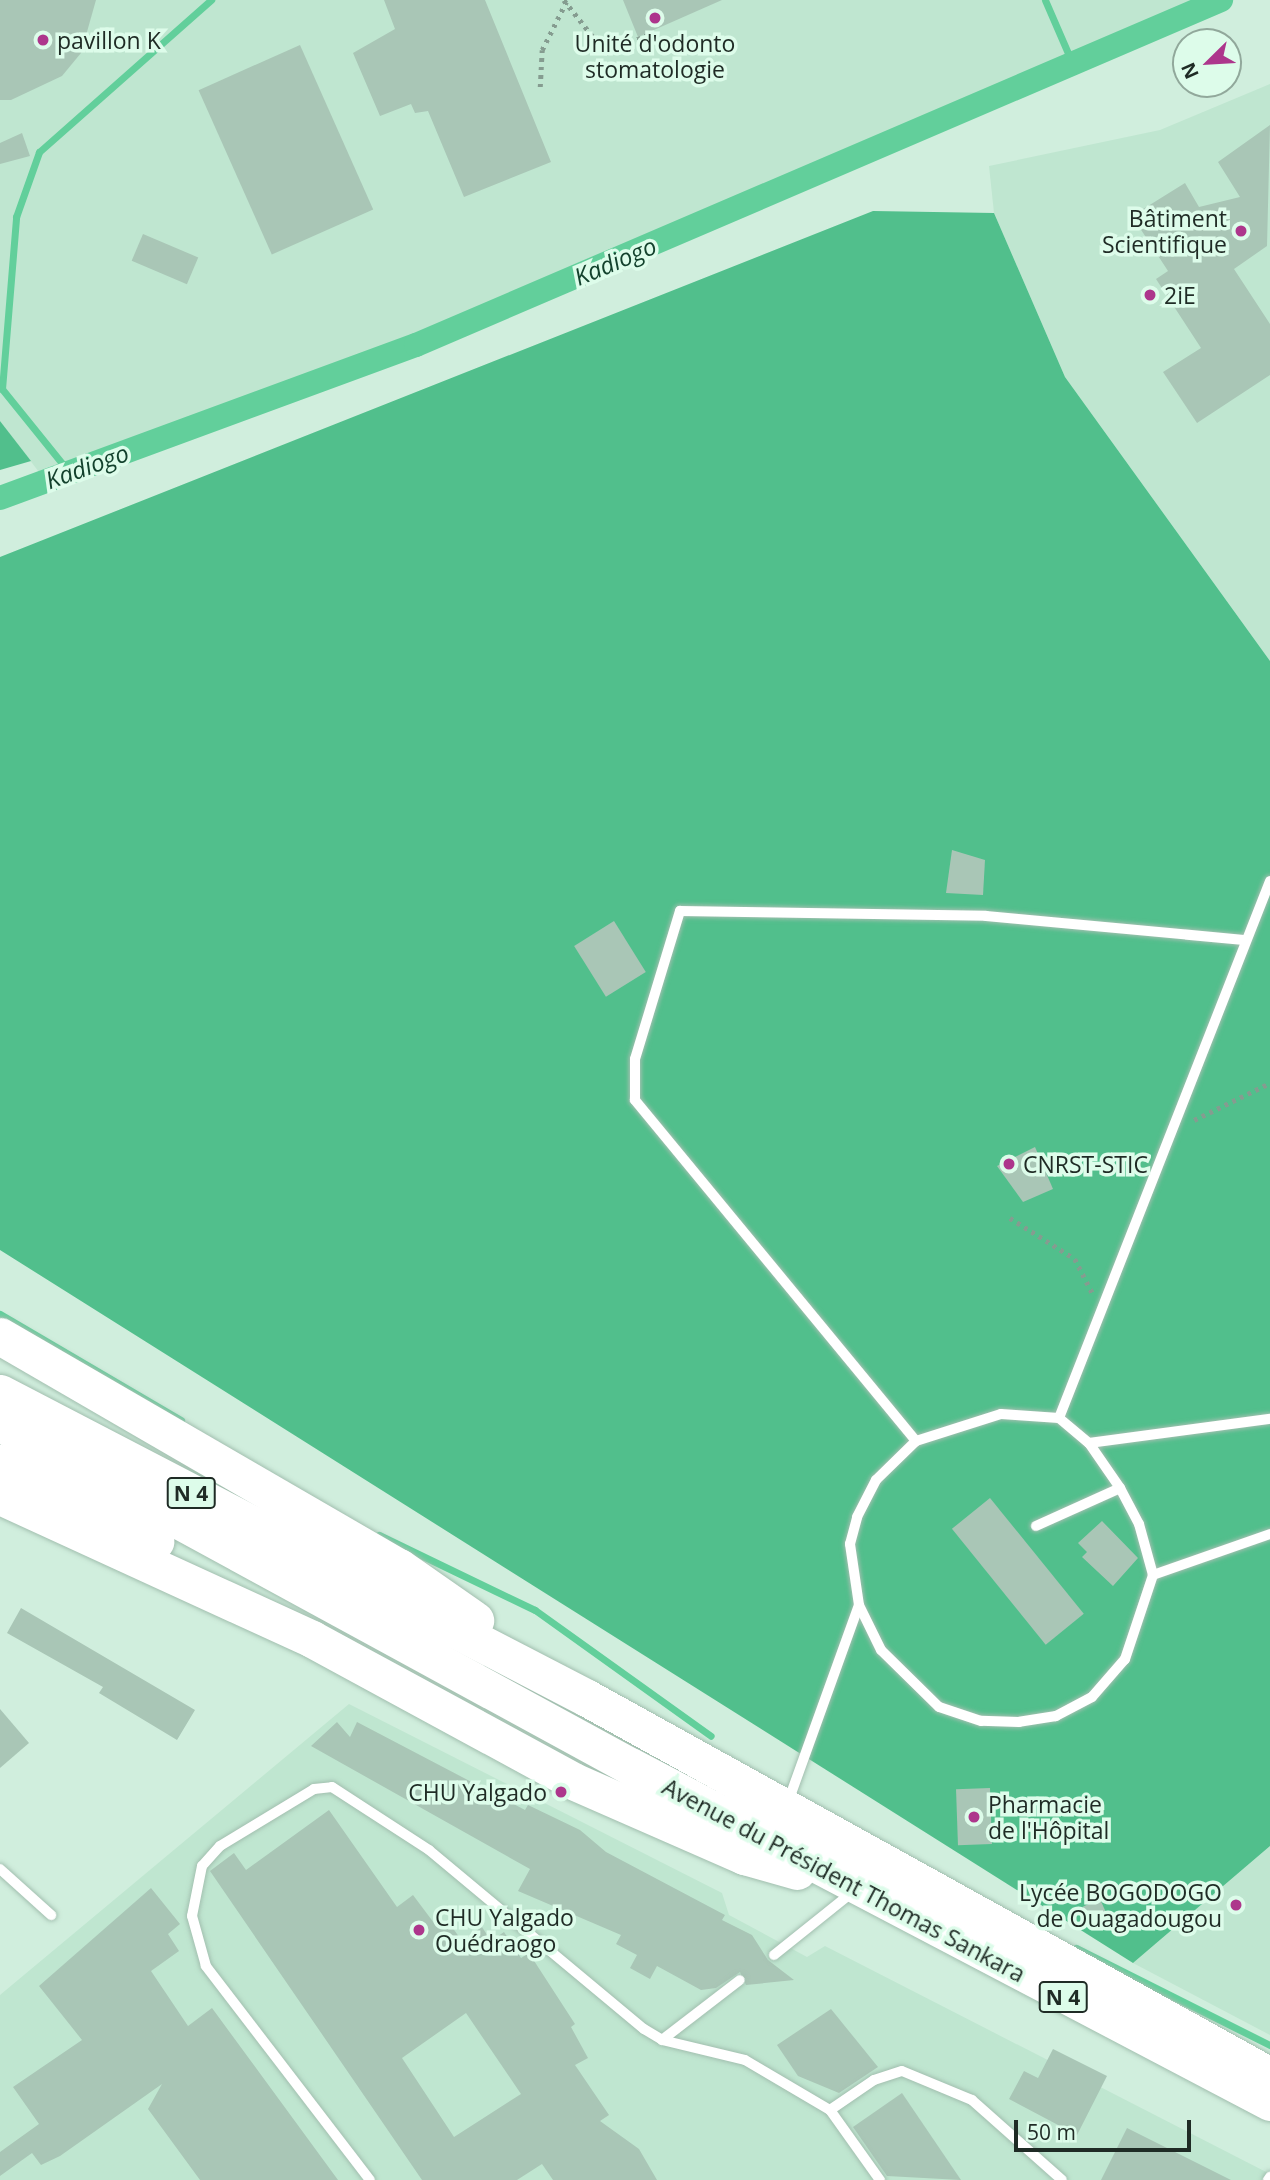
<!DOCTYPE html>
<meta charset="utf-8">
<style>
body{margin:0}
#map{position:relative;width:1270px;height:2180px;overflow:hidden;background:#d0eedd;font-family:"Open Sans",sans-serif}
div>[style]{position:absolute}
.built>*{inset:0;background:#bfe6d0}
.forest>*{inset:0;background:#51bf8c}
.stream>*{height:7px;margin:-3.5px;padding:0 3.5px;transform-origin:3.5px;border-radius:3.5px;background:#62cf9b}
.canal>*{height:24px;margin:-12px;padding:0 12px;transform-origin:12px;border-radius:12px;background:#62cf9b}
.building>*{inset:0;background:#a9c6b6;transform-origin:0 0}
.path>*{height:4.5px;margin-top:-2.25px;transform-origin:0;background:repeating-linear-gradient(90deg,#859c90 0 3.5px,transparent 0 8.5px)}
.roads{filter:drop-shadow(0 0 2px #a2bfaf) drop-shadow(0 0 2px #a2bfaf)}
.service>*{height:10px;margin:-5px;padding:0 5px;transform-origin:5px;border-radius:5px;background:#fff}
.trunk>*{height:37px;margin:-18.5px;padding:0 18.5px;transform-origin:18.5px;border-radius:18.5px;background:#fff}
.dots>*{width:19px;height:19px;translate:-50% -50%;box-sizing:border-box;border:4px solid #ddfcea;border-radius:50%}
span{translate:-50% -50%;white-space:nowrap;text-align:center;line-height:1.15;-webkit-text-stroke:7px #ddfcea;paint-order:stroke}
.shield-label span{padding:2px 5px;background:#ddfcea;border:2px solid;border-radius:5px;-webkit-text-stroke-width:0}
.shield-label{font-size:21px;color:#1f2b25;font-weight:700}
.poi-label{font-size:23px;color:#1f2b25}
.left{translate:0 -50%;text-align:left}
.right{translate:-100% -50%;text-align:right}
.street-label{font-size:23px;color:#1f2b25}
.water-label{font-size:24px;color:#13422d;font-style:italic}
.north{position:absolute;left:1172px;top:28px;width:70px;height:70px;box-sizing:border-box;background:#ddfcea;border:2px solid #91a89b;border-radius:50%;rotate:246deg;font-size:19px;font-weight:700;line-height:28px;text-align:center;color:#1f2b25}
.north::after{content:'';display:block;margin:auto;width:24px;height:32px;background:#ad368c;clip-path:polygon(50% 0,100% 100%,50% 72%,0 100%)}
.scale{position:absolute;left:1014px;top:2120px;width:177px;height:32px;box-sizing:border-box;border:4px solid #1f2b25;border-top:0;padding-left:9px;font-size:21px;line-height:24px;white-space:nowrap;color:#1f2b25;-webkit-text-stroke:5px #ddfcea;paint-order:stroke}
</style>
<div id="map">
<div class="built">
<div style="clip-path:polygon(0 0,1221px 0,349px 371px,45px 480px,0 421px)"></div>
<div style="clip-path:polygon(1270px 84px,1270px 661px,1065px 377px,994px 213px,989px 166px,1160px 130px)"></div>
<div style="clip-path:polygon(349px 1704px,722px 1893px,729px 1915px,807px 1957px,825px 1946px,1270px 2174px,1270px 2180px,0 2180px,0 1995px)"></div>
<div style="clip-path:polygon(1270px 1846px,1270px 2035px,1133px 1963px)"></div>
</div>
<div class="forest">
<div style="clip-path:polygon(873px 211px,994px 213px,1065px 377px,1270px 661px,1270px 1846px,1133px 1963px,0 1250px,0 557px)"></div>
<div style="clip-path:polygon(0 421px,31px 461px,0 470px)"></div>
</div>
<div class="stream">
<div style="left:1045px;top:0;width:73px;rotate:66.6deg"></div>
<div style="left:69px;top:472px;width:107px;rotate:-128.9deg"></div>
<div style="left:2px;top:389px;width:173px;rotate:-85.3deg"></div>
<div style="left:16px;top:217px;width:69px;rotate:-70.5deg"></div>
<div style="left:39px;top:152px;width:230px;rotate:-41.5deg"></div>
<div style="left:0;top:1314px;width:210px;rotate:30.4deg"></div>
<div style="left:379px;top:1535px;width:173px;rotate:25.7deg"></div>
<div style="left:535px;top:1610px;width:216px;rotate:35.6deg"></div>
<div style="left:1076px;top:1948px;width:217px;rotate:26.6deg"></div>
</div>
<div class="canal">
<div style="left:0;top:498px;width:443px;rotate:-20.2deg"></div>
<div style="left:416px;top:345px;width:876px;rotate:-23.2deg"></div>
</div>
<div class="building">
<div style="clip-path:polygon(0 0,96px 0,81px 53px,62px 76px,11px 100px,0 100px)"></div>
<div style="clip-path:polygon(384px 0,485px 0,551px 162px,464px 197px,428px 111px,415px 113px,411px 104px,380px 116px,353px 53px,395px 29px)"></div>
<div style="clip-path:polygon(623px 0,722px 0,638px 37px)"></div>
<div style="left:300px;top:45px;width:180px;height:111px;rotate:66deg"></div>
<div style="clip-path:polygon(1270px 125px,1267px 246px,1234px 269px,1270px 324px,1270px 375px,1197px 423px,1163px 372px,1201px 348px,1156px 279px,1168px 271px,1132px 216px,1185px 183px,1199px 207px,1240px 197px,1218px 162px)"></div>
<div style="clip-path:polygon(22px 133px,30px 156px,0 164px,0 143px)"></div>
<div style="left:143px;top:234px;width:60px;height:29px;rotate:23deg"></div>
<div style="clip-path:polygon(952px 850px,985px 860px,983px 895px,946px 893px)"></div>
<div style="left:614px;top:921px;width:60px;height:47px;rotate:58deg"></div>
<div style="clip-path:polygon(1035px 1147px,1053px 1189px,1023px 1202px,997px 1166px)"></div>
<div style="left:990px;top:1498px;width:149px;height:49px;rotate:51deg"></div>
<div style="clip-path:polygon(1102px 1521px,1138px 1558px,1113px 1586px,1082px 1557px,1087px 1552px,1078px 1543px)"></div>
<div style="clip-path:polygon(21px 1608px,195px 1710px,177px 1740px,99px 1693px,103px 1687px,7px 1633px)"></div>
<div style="clip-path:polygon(0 1709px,29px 1743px,0 1768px)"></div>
<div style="clip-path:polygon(337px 1722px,350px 1737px,357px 1722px,525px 1810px,528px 1805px,580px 1830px,606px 1852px,725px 1915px,722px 1920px,752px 1935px,768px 1960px,794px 1980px,746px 1985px,740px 1972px,716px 1988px,701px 1990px,657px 1966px,650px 1979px,630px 1968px,637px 1955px,616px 1944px,621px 1935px,518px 1891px,530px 1869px,311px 1746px)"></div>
<div style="left:990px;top:1788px;width:56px;height:34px;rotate:88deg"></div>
<div style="clip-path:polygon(evenodd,329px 1810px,397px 1907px,413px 1895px,437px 1927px,447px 1920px,462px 1941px,482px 1927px,491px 1941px,504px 1932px,521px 1958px,529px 1953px,575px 2024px,571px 2027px,588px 2058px,575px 2065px,609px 2115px,600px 2121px,639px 2149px,657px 2180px,553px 2180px,542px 2164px,517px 2180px,422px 2180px,210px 1871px,234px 1853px,246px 1870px,329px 1810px,466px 2013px,521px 2094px,454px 2137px,402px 2058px,466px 2013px)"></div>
<div style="clip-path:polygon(151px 1888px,180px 1924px,168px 1934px,179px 1951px,151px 1971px,188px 2026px,212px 2008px,338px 2180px,200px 2180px,148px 2109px,162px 2084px,60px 2156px,41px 2165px,32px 2153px,0 2176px,0 2152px,39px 2124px,13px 2087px,82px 2040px,39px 1986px)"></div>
<div style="left:1100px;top:1899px;width:22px;height:19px;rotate:66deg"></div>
<div style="clip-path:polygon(831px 2009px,878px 2067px,839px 2093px,798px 2076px,777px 2045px)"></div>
<div style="clip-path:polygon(1053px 2049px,1107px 2076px,1077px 2135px,1009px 2099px,1024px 2071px,1038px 2078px)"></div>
<div style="clip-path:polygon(902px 2093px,961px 2180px,887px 2176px,853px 2127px)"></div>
<div style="clip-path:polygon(1127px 2128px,1231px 2180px,1101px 2180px)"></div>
</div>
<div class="path">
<div style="left:564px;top:0;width:68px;rotate:51.6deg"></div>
<div style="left:606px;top:53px;width:50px;rotate:-23.5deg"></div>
<div style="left:540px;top:87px;width:37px;rotate:-87deg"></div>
<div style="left:542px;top:50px;width:54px;rotate:-63.4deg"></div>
<div style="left:1194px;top:1120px;width:85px;rotate:-26deg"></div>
<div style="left:1010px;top:1218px;width:77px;rotate:32.2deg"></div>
<div style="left:1075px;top:1259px;width:38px;rotate:63deg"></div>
</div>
<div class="roads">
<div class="service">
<div style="left:1059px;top:1418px;width:577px;rotate:-68.55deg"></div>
<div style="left:916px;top:1441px;width:442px;rotate:-129.5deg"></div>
<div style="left:635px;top:1100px;width:41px;rotate:-90deg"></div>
<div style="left:635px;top:1059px;width:155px;rotate:-73.1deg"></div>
<div style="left:680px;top:911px;width:306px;rotate:0.9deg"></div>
<div style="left:986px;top:916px;width:259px;rotate:5.3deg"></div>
<div style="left:1089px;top:1443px;width:183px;rotate:-7.6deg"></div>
<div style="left:1036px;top:1526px;width:92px;rotate:-24.3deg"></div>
<div style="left:1153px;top:1575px;width:124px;rotate:-19.3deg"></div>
<div style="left:788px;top:1802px;width:209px;rotate:-70.2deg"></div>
<div style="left:859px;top:1605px;width:62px;rotate:-98.4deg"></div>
<div style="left:850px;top:1544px;width:28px;rotate:-75deg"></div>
<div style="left:857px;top:1517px;width:42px;rotate:-62.8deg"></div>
<div style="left:876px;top:1480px;width:56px;rotate:-44.3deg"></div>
<div style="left:916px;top:1441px;width:89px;rotate:-17.6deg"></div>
<div style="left:1001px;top:1414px;width:58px;rotate:3.9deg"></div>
<div style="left:1059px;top:1418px;width:39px;rotate:40deg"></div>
<div style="left:1089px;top:1443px;width:55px;rotate:55.4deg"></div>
<div style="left:1120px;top:1488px;width:41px;rotate:62.2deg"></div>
<div style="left:1139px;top:1524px;width:53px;rotate:74.6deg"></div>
<div style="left:1153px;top:1575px;width:89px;rotate:108.4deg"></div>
<div style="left:1125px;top:1659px;width:50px;rotate:131deg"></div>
<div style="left:1092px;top:1697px;width:41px;rotate:152.2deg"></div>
<div style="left:1056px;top:1716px;width:37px;rotate:171deg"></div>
<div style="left:1019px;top:1722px;width:38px;rotate:-178deg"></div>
<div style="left:981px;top:1721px;width:44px;rotate:-161.6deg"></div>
<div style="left:939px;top:1707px;width:81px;rotate:-135.5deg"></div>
<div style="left:881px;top:1650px;width:50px;rotate:-116.1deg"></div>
<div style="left:0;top:1869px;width:69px;rotate:42deg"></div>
<div style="left:774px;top:1955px;width:102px;rotate:-38.7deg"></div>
<div style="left:662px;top:2040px;width:98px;rotate:-37.6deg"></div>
<div style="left:830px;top:2110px;width:53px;rotate:-34.3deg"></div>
<div style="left:874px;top:2080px;width:29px;rotate:-18deg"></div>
<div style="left:902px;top:2071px;width:76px;rotate:22.5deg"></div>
<div style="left:972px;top:2100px;width:120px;rotate:41.6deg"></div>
<div style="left:370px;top:2180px;width:270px;rotate:-127.5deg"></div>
<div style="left:206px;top:1966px;width:52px;rotate:-105.6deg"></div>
<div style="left:192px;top:1916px;width:51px;rotate:-78.7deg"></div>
<div style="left:202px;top:1866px;width:27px;rotate:-48deg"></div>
<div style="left:220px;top:1846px;width:110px;rotate:-31.2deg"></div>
<div style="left:314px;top:1789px;width:18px;rotate:-6deg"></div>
<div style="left:332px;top:1787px;width:116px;rotate:33deg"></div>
<div style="left:429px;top:1850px;width:280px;rotate:39.8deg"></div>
<div style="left:644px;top:2029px;width:21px;rotate:31deg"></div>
<div style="left:662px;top:2040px;width:85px;rotate:13.5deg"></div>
<div style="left:745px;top:2060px;width:99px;rotate:30.5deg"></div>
<div style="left:830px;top:2110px;width:86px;rotate:54.5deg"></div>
<div style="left:1268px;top:2180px;width:4px;rotate:-56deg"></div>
</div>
<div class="trunk">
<div style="left:0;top:1336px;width:461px;rotate:30.1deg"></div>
<div style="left:399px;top:1567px;width:93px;rotate:34.9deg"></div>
<div style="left:0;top:1393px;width:662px;rotate:27.46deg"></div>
<div style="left:587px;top:1698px;width:781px;rotate:28.96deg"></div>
<div style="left:0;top:1423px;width:717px;rotate:28.57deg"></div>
<div style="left:630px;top:1766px;width:723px;rotate:27.7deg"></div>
<div style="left:0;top:1463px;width:174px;rotate:26.7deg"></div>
<div style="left:0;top:1496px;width:343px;rotate:24.6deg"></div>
<div style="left:312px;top:1639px;width:297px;rotate:28.5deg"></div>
<div style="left:573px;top:1781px;width:187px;rotate:23.7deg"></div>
<div style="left:744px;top:1856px;width:55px;rotate:15.8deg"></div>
</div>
</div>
<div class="dots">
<div style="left:655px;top:18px;background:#ad368c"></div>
<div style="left:43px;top:40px;background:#ad368c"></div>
<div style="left:1241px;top:231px;background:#ad368c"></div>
<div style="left:1150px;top:295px;background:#ad368c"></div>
<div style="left:1009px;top:1164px;background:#ad368c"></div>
<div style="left:561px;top:1792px;background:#ad368c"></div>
<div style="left:974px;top:1817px;background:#ad368c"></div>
<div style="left:1236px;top:1905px;background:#ad368c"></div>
<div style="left:419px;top:1930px;background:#ad368c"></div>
</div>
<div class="shield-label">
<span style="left:191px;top:1493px">N 4</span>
<span style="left:1063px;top:1997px">N 4</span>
</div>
<div class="poi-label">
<span class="left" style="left:57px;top:40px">pavillon K</span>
<span style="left:655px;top:56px">Unité d'odonto<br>stomatologie</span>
<span class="right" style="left:1227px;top:231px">Bâtiment<br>Scientifique</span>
<span class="left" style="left:1164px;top:295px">2iE</span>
<span class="left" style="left:1023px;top:1164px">CNRST-STIC</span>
<span class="right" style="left:547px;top:1792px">CHU Yalgado</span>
<span class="left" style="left:988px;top:1817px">Pharmacie<br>de l'Hôpital</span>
<span class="right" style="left:1222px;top:1905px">Lycée BOGODOGO<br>de Ouagadougou</span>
<span class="left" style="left:435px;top:1930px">CHU Yalgado<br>Ouédraogo</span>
</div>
<div class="street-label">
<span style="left:844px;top:1880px;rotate:28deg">Avenue du Président Thomas Sankara</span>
</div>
<div class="water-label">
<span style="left:615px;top:261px;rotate:-23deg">Kadiogo</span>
<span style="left:87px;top:466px;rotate:-20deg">Kadiogo</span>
</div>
<div class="north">N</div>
<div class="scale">50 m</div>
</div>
